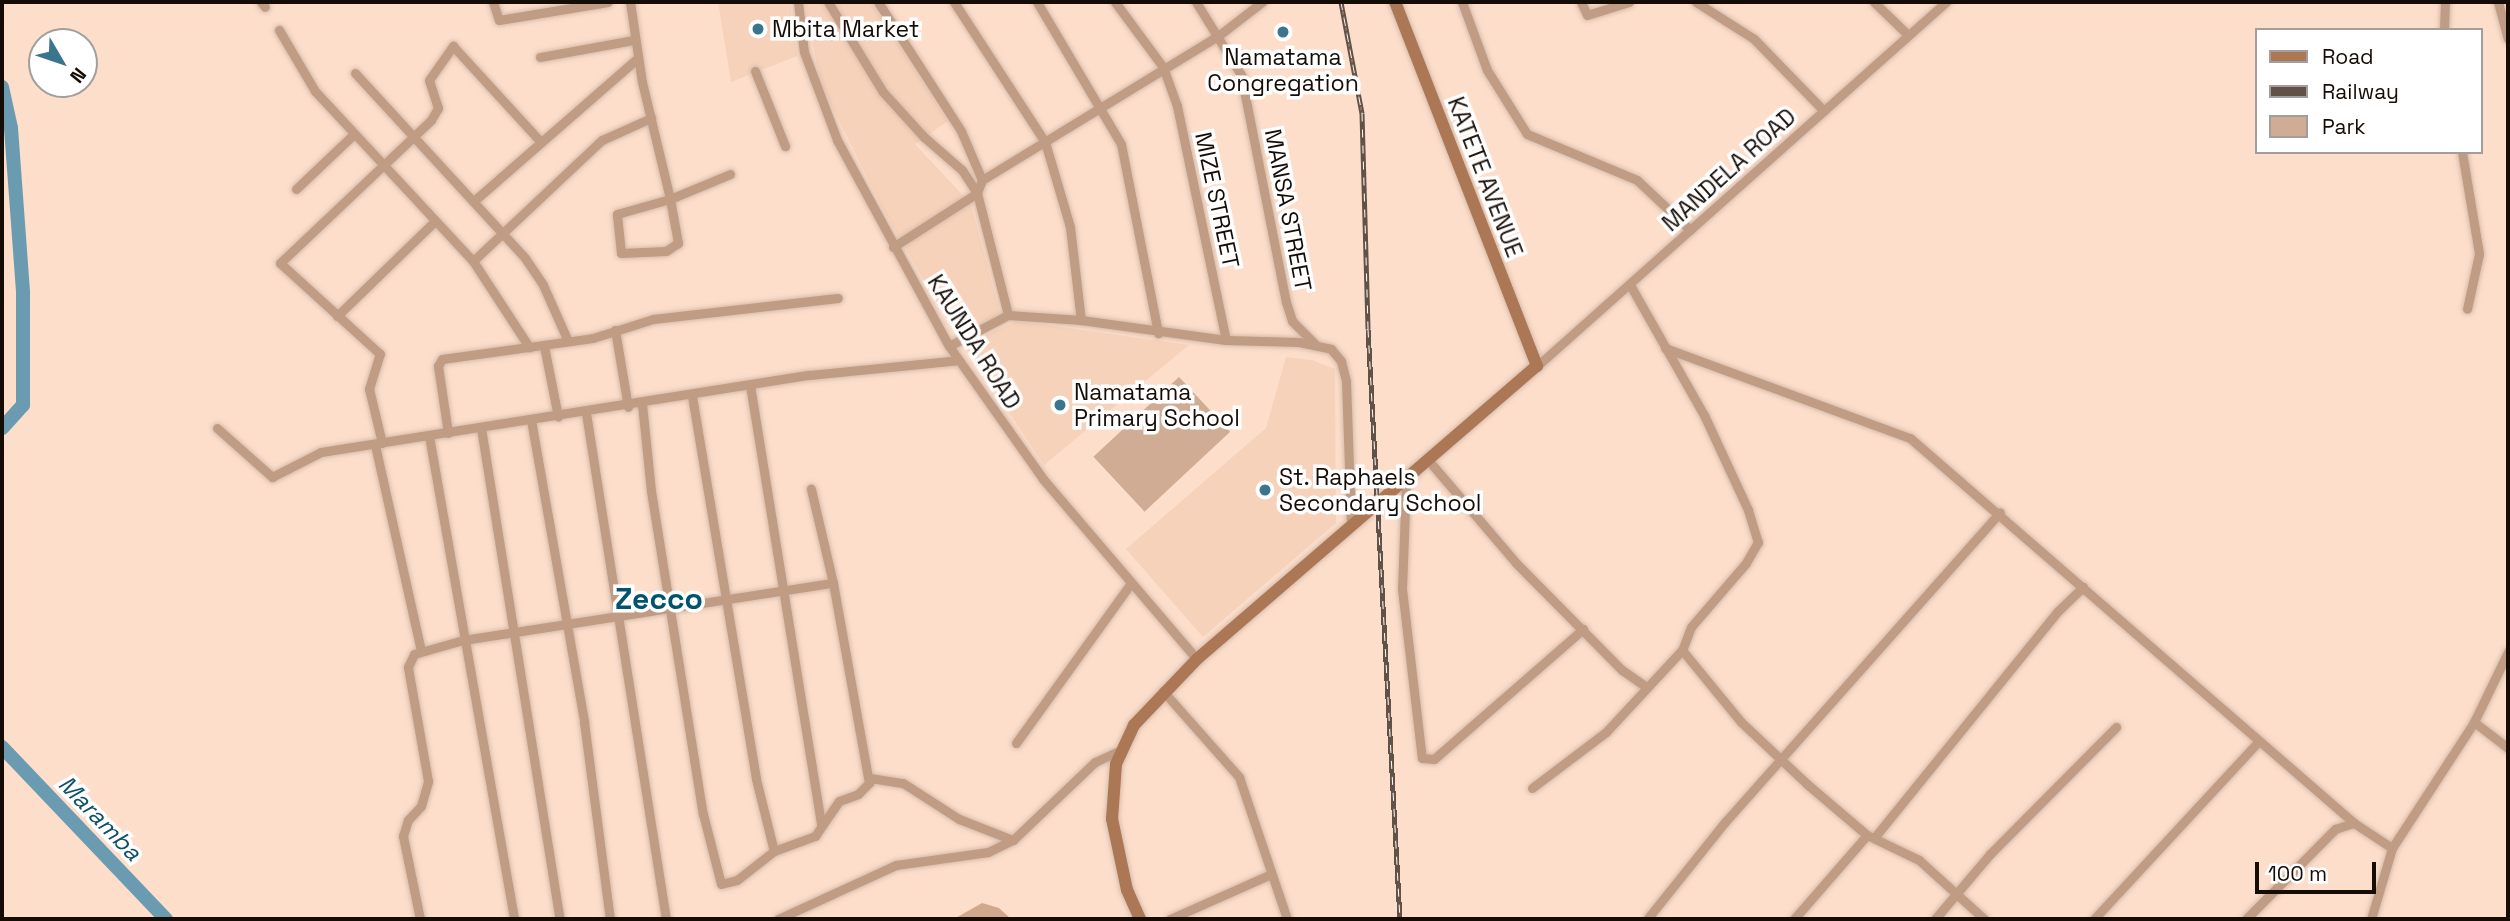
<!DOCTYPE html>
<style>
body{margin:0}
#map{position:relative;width:2510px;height:921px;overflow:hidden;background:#fcdecb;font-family:"Space Grotesk",sans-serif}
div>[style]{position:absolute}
.built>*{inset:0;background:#f7d2bb}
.green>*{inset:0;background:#d0ac95;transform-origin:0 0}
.forest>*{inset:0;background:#d2a88d}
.river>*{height:14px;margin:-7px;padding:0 7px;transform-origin:7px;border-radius:7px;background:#6a9bb1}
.roads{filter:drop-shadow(0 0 2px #d7bcab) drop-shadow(0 0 2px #d7bcab)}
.street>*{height:9px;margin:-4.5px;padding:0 4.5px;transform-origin:4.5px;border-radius:4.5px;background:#c09c84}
.secondary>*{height:12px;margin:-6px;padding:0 6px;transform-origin:6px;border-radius:6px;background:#ac7754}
.rail>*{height:5px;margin-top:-2.5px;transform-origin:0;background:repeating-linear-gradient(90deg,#fff 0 8px,#625147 0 16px);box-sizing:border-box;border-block:2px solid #625147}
.dots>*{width:19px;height:19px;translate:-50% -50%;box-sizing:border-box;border:4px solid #fff;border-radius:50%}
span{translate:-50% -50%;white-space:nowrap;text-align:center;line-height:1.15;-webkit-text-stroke:7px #fff;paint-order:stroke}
.poi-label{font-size:23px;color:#160c06}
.left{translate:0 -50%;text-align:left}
.street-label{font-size:23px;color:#160c06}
.water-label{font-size:24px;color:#0e5068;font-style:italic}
.district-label{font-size:30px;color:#03536e;font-weight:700}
.frame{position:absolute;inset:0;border:4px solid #160c06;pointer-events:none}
.legend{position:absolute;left:2255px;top:28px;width:228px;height:126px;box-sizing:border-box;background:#fff;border:2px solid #a29e9b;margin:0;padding:9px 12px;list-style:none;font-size:21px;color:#160c06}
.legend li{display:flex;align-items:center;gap:14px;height:35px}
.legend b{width:35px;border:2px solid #a29e9b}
.north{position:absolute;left:28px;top:28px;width:70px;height:70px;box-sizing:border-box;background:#fff;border:2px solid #a29e9b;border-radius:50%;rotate:129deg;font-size:19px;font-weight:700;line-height:28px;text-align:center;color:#160c06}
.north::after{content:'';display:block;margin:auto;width:24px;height:32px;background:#3a748d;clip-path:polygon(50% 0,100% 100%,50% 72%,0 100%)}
.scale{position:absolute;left:2255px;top:862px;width:121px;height:32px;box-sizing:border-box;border:4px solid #160c06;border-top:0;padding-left:9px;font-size:21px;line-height:24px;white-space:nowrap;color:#160c06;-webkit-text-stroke:5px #fff;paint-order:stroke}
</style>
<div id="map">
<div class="built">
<div style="clip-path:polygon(718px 2px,790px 2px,797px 56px,731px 82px)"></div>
<div style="clip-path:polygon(805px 2px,871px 2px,948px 121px,915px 144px,971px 204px,1000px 314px,957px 338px,883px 209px,820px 82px)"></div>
<div style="clip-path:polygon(1017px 321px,1189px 345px,1044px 465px,964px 345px)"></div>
<div style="clip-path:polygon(1286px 357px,1312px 360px,1335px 369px,1336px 523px,1203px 637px,1126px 549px,1266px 428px)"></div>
</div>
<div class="green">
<div style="left:1179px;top:377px;width:75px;height:117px;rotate:47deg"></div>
</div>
<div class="forest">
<div style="clip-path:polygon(982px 903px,999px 908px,1011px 919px,954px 919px)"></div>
</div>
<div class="river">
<div style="left:2px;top:87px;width:42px;rotate:77.6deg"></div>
<div style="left:11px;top:128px;width:165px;rotate:85.8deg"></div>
<div style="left:23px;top:293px;width:112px;rotate:90deg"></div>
<div style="left:23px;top:405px;width:31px;rotate:132deg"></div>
<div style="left:2px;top:747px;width:238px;rotate:46.4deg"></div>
</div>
<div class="roads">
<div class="street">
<div style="left:261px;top:2px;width:6px;rotate:51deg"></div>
<div style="left:493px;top:2px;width:19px;rotate:72deg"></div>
<div style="left:499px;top:20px;width:110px;rotate:-9.4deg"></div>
<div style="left:630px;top:2px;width:81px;rotate:81.5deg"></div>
<div style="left:642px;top:82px;width:120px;rotate:76.5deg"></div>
<div style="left:670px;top:199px;width:45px;rotate:79.7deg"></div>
<div style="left:678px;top:243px;width:14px;rotate:146deg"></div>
<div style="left:666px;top:251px;width:45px;rotate:177.5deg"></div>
<div style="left:621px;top:253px;width:39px;rotate:-96deg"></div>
<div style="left:617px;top:214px;width:55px;rotate:-15.8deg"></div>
<div style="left:670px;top:199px;width:65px;rotate:-22.6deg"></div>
<div style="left:798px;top:2px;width:50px;rotate:83.2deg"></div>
<div style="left:804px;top:52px;width:94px;rotate:69.4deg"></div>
<div style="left:837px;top:140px;width:234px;rotate:61.5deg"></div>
<div style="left:949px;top:346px;width:163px;rotate:54.7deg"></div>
<div style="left:1043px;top:479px;width:237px;rotate:49.5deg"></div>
<div style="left:828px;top:2px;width:105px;rotate:58.6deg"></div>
<div style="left:883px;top:92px;width:61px;rotate:47.7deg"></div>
<div style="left:924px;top:137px;width:50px;rotate:41deg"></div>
<div style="left:962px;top:170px;width:27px;rotate:57deg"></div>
<div style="left:977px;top:193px;width:126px;rotate:75.7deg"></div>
<div style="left:878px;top:2px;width:153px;rotate:57.2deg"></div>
<div style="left:961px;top:131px;width:53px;rotate:66.8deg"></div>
<div style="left:954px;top:2px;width:167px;rotate:57deg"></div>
<div style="left:1045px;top:142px;width:89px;rotate:73.6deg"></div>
<div style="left:1070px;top:227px;width:94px;rotate:83.3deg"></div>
<div style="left:1037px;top:2px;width:165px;rotate:59.4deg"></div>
<div style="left:1121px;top:144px;width:193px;rotate:78.9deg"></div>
<div style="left:1115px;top:2px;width:81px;rotate:53.6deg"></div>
<div style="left:1163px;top:67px;width:41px;rotate:70.3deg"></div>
<div style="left:1177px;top:106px;width:239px;rotate:78.2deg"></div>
<div style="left:1196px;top:2px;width:86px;rotate:58.3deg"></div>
<div style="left:1241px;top:75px;width:231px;rotate:78.8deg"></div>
<div style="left:1286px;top:302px;width:20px;rotate:72deg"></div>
<div style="left:1292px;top:321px;width:33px;rotate:45deg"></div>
<div style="left:1462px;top:2px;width:72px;rotate:69.8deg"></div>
<div style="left:1487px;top:70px;width:75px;rotate:58deg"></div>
<div style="left:1527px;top:134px;width:119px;rotate:22.7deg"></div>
<div style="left:1637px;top:180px;width:73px;rotate:43.3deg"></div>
<div style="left:1581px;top:2px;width:14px;rotate:65deg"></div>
<div style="left:1587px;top:15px;width:44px;rotate:-17.2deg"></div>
<div style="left:1696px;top:2px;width:69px;rotate:32.5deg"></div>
<div style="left:1754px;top:39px;width:100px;rotate:45.8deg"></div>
<div style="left:1874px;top:2px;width:47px;rotate:44.1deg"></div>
<div style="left:2498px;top:2px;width:38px;rotate:75deg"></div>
<div style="left:279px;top:30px;width:71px;rotate:59.5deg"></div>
<div style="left:315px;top:91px;width:232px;rotate:47.1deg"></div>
<div style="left:473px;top:261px;width:103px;rotate:56.9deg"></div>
<div style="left:2444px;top:30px;width:28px;rotate:-88deg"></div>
<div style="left:540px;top:57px;width:96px;rotate:-10.3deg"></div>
<div style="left:755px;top:71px;width:81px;rotate:68.2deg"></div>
<div style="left:355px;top:73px;width:251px;rotate:47.4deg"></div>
<div style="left:525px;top:258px;width:32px;rotate:56deg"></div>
<div style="left:543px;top:285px;width:59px;rotate:66deg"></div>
<div style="left:2462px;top:152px;width:103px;rotate:80.5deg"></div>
<div style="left:2479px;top:254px;width:56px;rotate:102.3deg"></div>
<div style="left:296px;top:189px;width:79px;rotate:-43.5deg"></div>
<div style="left:475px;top:200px;width:216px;rotate:-41.1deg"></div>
<div style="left:893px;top:247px;width:100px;rotate:-32.7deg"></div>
<div style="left:977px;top:193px;width:14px;rotate:-69deg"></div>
<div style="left:982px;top:180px;width:276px;rotate:-31.4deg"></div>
<div style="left:1218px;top:36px;width:56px;rotate:-37.7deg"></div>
<div style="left:473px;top:261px;width:177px;rotate:-43.2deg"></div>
<div style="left:602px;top:140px;width:54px;rotate:-24.2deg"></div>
<div style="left:1630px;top:285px;width:150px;rotate:60.4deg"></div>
<div style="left:1704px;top:415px;width:105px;rotate:65.1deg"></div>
<div style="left:1748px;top:510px;width:34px;rotate:73deg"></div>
<div style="left:1758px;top:542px;width:24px;rotate:120deg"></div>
<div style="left:1746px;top:563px;width:84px;rotate:130.7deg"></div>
<div style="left:1691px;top:627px;width:25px;rotate:111deg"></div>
<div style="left:1682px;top:650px;width:93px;rotate:50.7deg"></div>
<div style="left:1741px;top:722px;width:91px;rotate:43.2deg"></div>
<div style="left:1807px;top:784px;width:79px;rotate:40.4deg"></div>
<div style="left:1867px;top:835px;width:58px;rotate:25.7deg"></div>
<div style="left:1919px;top:860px;width:88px;rotate:42.2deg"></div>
<div style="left:337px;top:316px;width:136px;rotate:-44.1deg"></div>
<div style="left:615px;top:330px;width:78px;rotate:80.4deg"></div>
<div style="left:544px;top:346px;width:72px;rotate:78.8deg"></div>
<div style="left:949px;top:346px;width:67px;rotate:-27.7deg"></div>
<div style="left:1008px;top:315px;width:73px;rotate:3.9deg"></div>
<div style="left:1081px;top:320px;width:146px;rotate:7.9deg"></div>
<div style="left:1226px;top:340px;width:73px;rotate:1.6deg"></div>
<div style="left:1299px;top:342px;width:33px;rotate:12deg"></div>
<div style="left:1331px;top:349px;width:16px;rotate:50deg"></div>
<div style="left:1341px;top:361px;width:21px;rotate:76deg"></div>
<div style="left:1346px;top:381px;width:145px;rotate:88deg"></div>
<div style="left:1665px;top:348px;width:261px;rotate:20.2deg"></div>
<div style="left:1910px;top:438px;width:588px;rotate:40.93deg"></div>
<div style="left:2354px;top:823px;width:45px;rotate:33.3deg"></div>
<div style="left:1537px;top:366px;width:548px;rotate:-41.67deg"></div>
<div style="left:750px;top:385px;width:446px;rotate:80.8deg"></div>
<div style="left:692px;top:396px;width:388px;rotate:80.5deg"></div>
<div style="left:756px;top:779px;width:74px;rotate:76deg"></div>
<div style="left:642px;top:404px;width:87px;rotate:84.1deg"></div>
<div style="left:651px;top:491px;width:327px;rotate:80.9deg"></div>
<div style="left:703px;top:814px;width:72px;rotate:75.6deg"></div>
<div style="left:721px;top:884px;width:16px;rotate:-14deg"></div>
<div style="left:737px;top:880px;width:47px;rotate:-38.1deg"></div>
<div style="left:774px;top:851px;width:44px;rotate:-20.1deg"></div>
<div style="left:815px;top:836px;width:42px;rotate:-55.6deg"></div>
<div style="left:839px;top:801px;width:20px;rotate:-20deg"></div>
<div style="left:858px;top:794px;width:16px;rotate:-45deg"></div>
<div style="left:869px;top:783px;width:203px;rotate:-100.2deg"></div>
<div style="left:833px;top:583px;width:97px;rotate:-103.2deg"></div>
<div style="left:586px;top:413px;width:512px;rotate:81.02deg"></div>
<div style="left:531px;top:420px;width:307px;rotate:80deg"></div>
<div style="left:584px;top:722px;width:199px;rotate:82.5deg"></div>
<div style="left:217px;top:428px;width:74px;rotate:41.7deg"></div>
<div style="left:272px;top:477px;width:55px;rotate:-27deg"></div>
<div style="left:321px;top:452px;width:494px;rotate:-9deg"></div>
<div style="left:809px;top:375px;width:150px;rotate:-5.7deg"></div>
<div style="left:481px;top:428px;width:497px;rotate:80.9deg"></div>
<div style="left:448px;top:433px;width:68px;rotate:-98.5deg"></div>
<div style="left:438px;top:366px;width:8px;rotate:-60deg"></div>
<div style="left:442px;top:359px;width:152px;rotate:-7.9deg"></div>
<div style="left:593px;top:338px;width:63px;rotate:-17.6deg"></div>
<div style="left:653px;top:319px;width:186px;rotate:-6.5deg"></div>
<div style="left:429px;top:436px;width:490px;rotate:80deg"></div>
<div style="left:382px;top:443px;width:56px;rotate:-103.5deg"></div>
<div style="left:369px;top:389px;width:37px;rotate:-73deg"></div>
<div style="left:380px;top:354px;width:135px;rotate:-137.7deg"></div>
<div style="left:280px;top:263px;width:208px;rotate:-43.4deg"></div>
<div style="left:431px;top:120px;width:14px;rotate:-60deg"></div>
<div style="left:438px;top:108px;width:29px;rotate:-108deg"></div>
<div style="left:429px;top:80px;width:42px;rotate:-54.8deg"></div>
<div style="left:453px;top:46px;width:129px;rotate:47.5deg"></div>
<div style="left:375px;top:445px;width:211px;rotate:77.4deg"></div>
<div style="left:1429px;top:461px;width:134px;rotate:49.5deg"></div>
<div style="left:1516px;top:563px;width:151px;rotate:45.3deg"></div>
<div style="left:1622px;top:670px;width:28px;rotate:35deg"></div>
<div style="left:1406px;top:481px;width:108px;rotate:92.1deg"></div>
<div style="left:1402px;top:589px;width:170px;rotate:83.3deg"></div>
<div style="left:1422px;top:758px;width:12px;rotate:5deg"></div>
<div style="left:1434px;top:759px;width:198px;rotate:-41.1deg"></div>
<div style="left:1163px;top:691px;width:115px;rotate:48.5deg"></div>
<div style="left:1239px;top:777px;width:150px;rotate:71.3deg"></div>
<div style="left:2474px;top:722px;width:43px;rotate:37.4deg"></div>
<div style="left:1016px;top:743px;width:197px;rotate:-54.3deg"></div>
<div style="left:870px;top:778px;width:33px;rotate:9deg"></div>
<div style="left:903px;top:783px;width:67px;rotate:32.7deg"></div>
<div style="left:959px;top:819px;width:58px;rotate:21.3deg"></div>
<div style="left:1532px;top:788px;width:93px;rotate:-37.1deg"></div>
<div style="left:1606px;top:732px;width:112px;rotate:-47.2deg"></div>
<div style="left:1874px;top:838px;width:292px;rotate:-51deg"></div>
<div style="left:2058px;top:611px;width:35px;rotate:-44deg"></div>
<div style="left:1648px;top:918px;width:123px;rotate:-51.3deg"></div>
<div style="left:1725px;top:822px;width:414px;rotate:-48.4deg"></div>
<div style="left:420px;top:919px;width:85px;rotate:-101.6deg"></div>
<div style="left:403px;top:836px;width:17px;rotate:-73deg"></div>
<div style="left:408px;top:820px;width:19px;rotate:-47deg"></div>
<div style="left:421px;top:806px;width:26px;rotate:-74deg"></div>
<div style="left:428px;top:781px;width:116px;rotate:-100deg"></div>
<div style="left:408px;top:667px;width:14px;rotate:-65deg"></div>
<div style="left:414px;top:654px;width:51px;rotate:-15.9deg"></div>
<div style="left:463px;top:640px;width:374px;rotate:-8.8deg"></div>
<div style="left:778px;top:919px;width:130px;rotate:-24.6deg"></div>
<div style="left:896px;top:865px;width:93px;rotate:-8deg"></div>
<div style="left:988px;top:852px;width:28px;rotate:-26deg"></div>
<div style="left:1013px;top:840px;width:113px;rotate:-43.6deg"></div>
<div style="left:1095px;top:762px;width:29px;rotate:-25deg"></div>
<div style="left:1170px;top:919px;width:111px;rotate:-24deg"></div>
<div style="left:1794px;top:919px;width:111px;rotate:-49deg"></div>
<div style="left:1935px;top:919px;width:85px;rotate:-49.8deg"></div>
<div style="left:1990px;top:854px;width:179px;rotate:-45.2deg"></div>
<div style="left:2094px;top:919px;width:243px;rotate:-47.2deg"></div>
<div style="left:2246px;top:919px;width:127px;rotate:-45.3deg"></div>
<div style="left:2335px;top:829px;width:20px;rotate:-18deg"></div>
<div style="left:2371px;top:919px;width:74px;rotate:-73.5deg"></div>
<div style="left:2392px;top:848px;width:150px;rotate:-56.9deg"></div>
<div style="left:2474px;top:722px;width:78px;rotate:-64.1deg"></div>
</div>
<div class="secondary">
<div style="left:1140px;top:919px;width:32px;rotate:-114deg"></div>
<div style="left:1127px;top:890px;width:73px;rotate:-101.9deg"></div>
<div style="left:1112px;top:819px;width:55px;rotate:-85.8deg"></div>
<div style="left:1116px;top:764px;width:43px;rotate:-65.2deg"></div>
<div style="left:1134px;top:725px;width:91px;rotate:-46.3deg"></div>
<div style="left:1197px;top:659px;width:449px;rotate:-40.8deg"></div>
<div style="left:1537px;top:366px;width:391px;rotate:-111.3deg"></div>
</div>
</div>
<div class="rail">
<div style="left:1341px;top:2px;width:113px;rotate:79.3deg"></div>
<div style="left:1362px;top:113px;width:216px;rotate:88.4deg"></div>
<div style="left:1368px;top:329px;width:591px;rotate:86.9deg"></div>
</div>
<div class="dots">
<div style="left:758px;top:29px;background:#3a748d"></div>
<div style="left:1283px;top:32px;background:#3a748d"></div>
<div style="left:1060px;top:405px;background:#3a748d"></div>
<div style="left:1265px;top:490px;background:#3a748d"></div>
</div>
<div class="poi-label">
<span class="left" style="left:772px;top:29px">Mbita Market</span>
<span style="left:1283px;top:70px">Namatama<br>Congregation</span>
<span class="left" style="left:1074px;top:405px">Namatama<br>Primary School</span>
<span class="left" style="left:1279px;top:490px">St. Raphaels<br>Secondary School</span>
</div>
<div class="street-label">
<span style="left:1729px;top:170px;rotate:-42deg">MANDELA ROAD</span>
<span style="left:1485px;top:177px;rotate:69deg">KATETE AVENUE</span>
<span style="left:1217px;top:200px;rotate:78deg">MIZE STREET</span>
<span style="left:1288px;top:210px;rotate:79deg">MANSA STREET</span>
<span style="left:974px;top:342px;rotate:58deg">KAUNDA ROAD</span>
</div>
<div class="water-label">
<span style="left:100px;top:818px;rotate:46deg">Maramba</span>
</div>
<div class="district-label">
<span style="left:659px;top:599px">Zecco</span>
</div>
<div class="frame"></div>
<ul class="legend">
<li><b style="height:9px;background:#ac7754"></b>Road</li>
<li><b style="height:9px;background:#625147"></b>Railway</li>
<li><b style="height:19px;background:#d0ac95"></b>Park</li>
</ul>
<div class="north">N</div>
<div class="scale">100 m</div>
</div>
